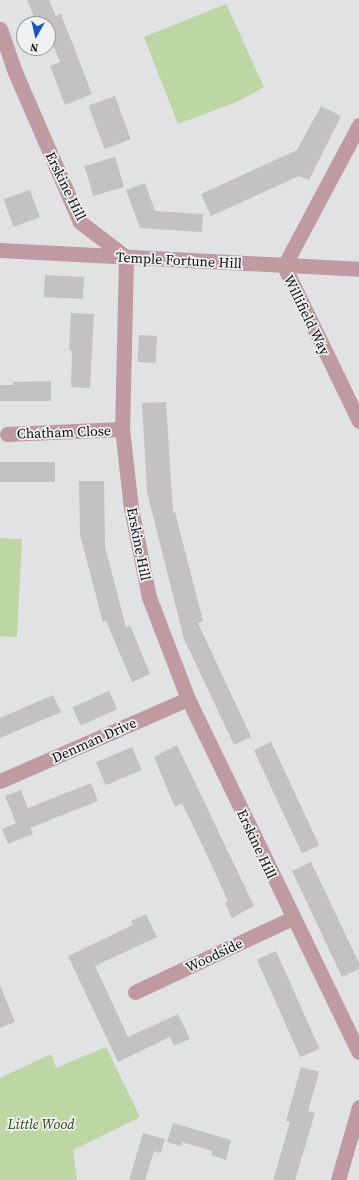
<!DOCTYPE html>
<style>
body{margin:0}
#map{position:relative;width:359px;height:1180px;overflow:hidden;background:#e1e2e4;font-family:"Source Serif 4",serif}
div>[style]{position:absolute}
.green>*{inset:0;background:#bcd6a4;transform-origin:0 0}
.building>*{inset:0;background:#c3c1c3;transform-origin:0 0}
.minor>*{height:15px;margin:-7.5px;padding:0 7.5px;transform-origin:7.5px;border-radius:7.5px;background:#bf9aa1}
span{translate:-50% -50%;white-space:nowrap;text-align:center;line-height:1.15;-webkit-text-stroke:3.5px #eef0f1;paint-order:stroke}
.street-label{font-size:14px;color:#0f0f10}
.park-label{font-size:14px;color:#2f4514;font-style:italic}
.north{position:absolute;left:16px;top:16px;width:40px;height:40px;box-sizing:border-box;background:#eef0f1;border:1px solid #959697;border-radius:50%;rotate:188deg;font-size:11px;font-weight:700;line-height:16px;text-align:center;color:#0f0f10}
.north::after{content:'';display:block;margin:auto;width:14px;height:18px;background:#1156c1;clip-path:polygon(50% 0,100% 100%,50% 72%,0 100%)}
</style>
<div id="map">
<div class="green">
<div style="clip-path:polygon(226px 4px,264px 87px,237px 102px,178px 124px,144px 37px)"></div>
<div style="left:0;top:538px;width:22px;height:98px;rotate:3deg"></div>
<div style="clip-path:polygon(106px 1047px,140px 1117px,73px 1150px,77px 1180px,0 1180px,0 1078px,51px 1054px,56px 1068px)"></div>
</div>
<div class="building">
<div style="clip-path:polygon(27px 0,49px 0,56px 16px,61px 14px,92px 94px,65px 105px,50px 66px,60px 62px,48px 33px,48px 19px,37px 24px)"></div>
<div style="left:115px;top:96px;width:46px;height:28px;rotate:70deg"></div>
<div style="clip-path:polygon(321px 106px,341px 116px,309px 180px,299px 176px,211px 216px,201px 194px,297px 150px)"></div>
<div style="left:115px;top:157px;width:31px;height:32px;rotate:73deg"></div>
<div style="clip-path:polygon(145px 183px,155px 211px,203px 214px,202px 232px,140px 228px,126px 190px)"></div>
<div style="left:30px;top:190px;width:29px;height:28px;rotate:70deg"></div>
<div style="left:45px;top:275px;width:39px;height:22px;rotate:3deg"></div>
<div style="clip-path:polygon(71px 313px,94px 314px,90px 388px,71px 387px,72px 351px,69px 350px)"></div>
<div style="left:139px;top:335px;width:18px;height:27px;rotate:3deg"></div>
<div style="clip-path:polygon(51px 381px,51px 401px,0 401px,0 385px,13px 385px,13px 382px)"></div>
<div style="clip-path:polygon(166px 402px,173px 513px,175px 512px,203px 621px,198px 623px,251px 737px,234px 745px,184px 639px,147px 492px,142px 403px)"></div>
<div style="left:0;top:462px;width:55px;height:20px"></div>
<div style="clip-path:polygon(79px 481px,104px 481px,105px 547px,126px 627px,130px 625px,150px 674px,132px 682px,106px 621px,103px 622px,80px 535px)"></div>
<div style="left:109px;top:691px;width:20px;height:40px;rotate:66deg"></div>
<div style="clip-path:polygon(53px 695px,61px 712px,0 738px,0 718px)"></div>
<div style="left:271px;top:742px;width:114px;height:19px;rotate:65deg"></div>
<div style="clip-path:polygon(177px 745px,254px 906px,232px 918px,225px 903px,228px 901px,206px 853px,182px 803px,175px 807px,154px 757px)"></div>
<div style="left:132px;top:747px;width:25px;height:39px;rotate:67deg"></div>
<div style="clip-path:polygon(91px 783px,98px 801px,30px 828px,33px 834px,8px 844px,2px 829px,16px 823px,5px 796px,21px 790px,28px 808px)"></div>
<div style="clip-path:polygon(311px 862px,359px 963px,359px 969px,342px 977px,292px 871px)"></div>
<div style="clip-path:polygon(146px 914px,157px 937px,95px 966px,128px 1037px,178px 1014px,190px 1039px,174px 1046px,170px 1037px,118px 1062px,68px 956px,133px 925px,131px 921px)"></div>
<div style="left:276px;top:951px;width:107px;height:21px;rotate:66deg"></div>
<div style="clip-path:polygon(0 985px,15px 1022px,0 1028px)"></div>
<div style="clip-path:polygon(301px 1067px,319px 1072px,308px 1111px,315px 1113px,295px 1180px,273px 1180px,290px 1122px,286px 1121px)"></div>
<div style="clip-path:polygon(173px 1123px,231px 1140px,226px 1160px,211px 1155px,212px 1151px,182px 1142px,181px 1146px,167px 1142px)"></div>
<div style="clip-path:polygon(143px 1133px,165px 1139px,161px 1153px,154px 1151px,145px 1180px,129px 1180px)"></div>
</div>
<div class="minor">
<div style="left:0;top:29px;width:46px;rotate:70.8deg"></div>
<div style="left:15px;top:72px;width:163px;rotate:66.6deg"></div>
<div style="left:80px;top:222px;width:58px;rotate:37.3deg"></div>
<div style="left:126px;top:257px;width:172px;rotate:91.3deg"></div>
<div style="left:122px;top:429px;width:80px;rotate:83.5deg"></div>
<div style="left:131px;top:508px;width:91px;rotate:78.6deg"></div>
<div style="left:149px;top:597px;width:109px;rotate:69.1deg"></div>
<div style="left:188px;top:699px;width:392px;rotate:64.2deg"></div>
<div style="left:359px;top:125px;width:160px;rotate:118deg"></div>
<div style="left:284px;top:266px;width:172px;rotate:64.2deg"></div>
<div style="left:0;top:250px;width:360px;rotate:3deg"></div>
<div style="left:7px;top:434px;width:115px;rotate:-2.5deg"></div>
<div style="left:0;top:781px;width:205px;rotate:-23.6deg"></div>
<div style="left:135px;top:992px;width:174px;rotate:-25.2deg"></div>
<div style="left:338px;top:1180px;width:76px;rotate:-74deg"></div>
</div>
<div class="street-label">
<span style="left:66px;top:186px;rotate:64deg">Erskine Hill</span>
<span style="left:179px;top:260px;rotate:3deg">Temple Fortune Hill</span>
<span style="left:307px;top:315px;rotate:64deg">Willifield Way</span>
<span style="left:64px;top:432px;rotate:-2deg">Chatham Close</span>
<span style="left:139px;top:544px;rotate:79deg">Erskine Hill</span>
<span style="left:94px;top:740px;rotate:-24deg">Denman Drive</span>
<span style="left:257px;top:844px;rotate:65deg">Erskine Hill</span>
<span style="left:214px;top:955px;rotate:-25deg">Woodside</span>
</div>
<div class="park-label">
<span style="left:41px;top:1124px">Little Wood</span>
</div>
<div class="north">N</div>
</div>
